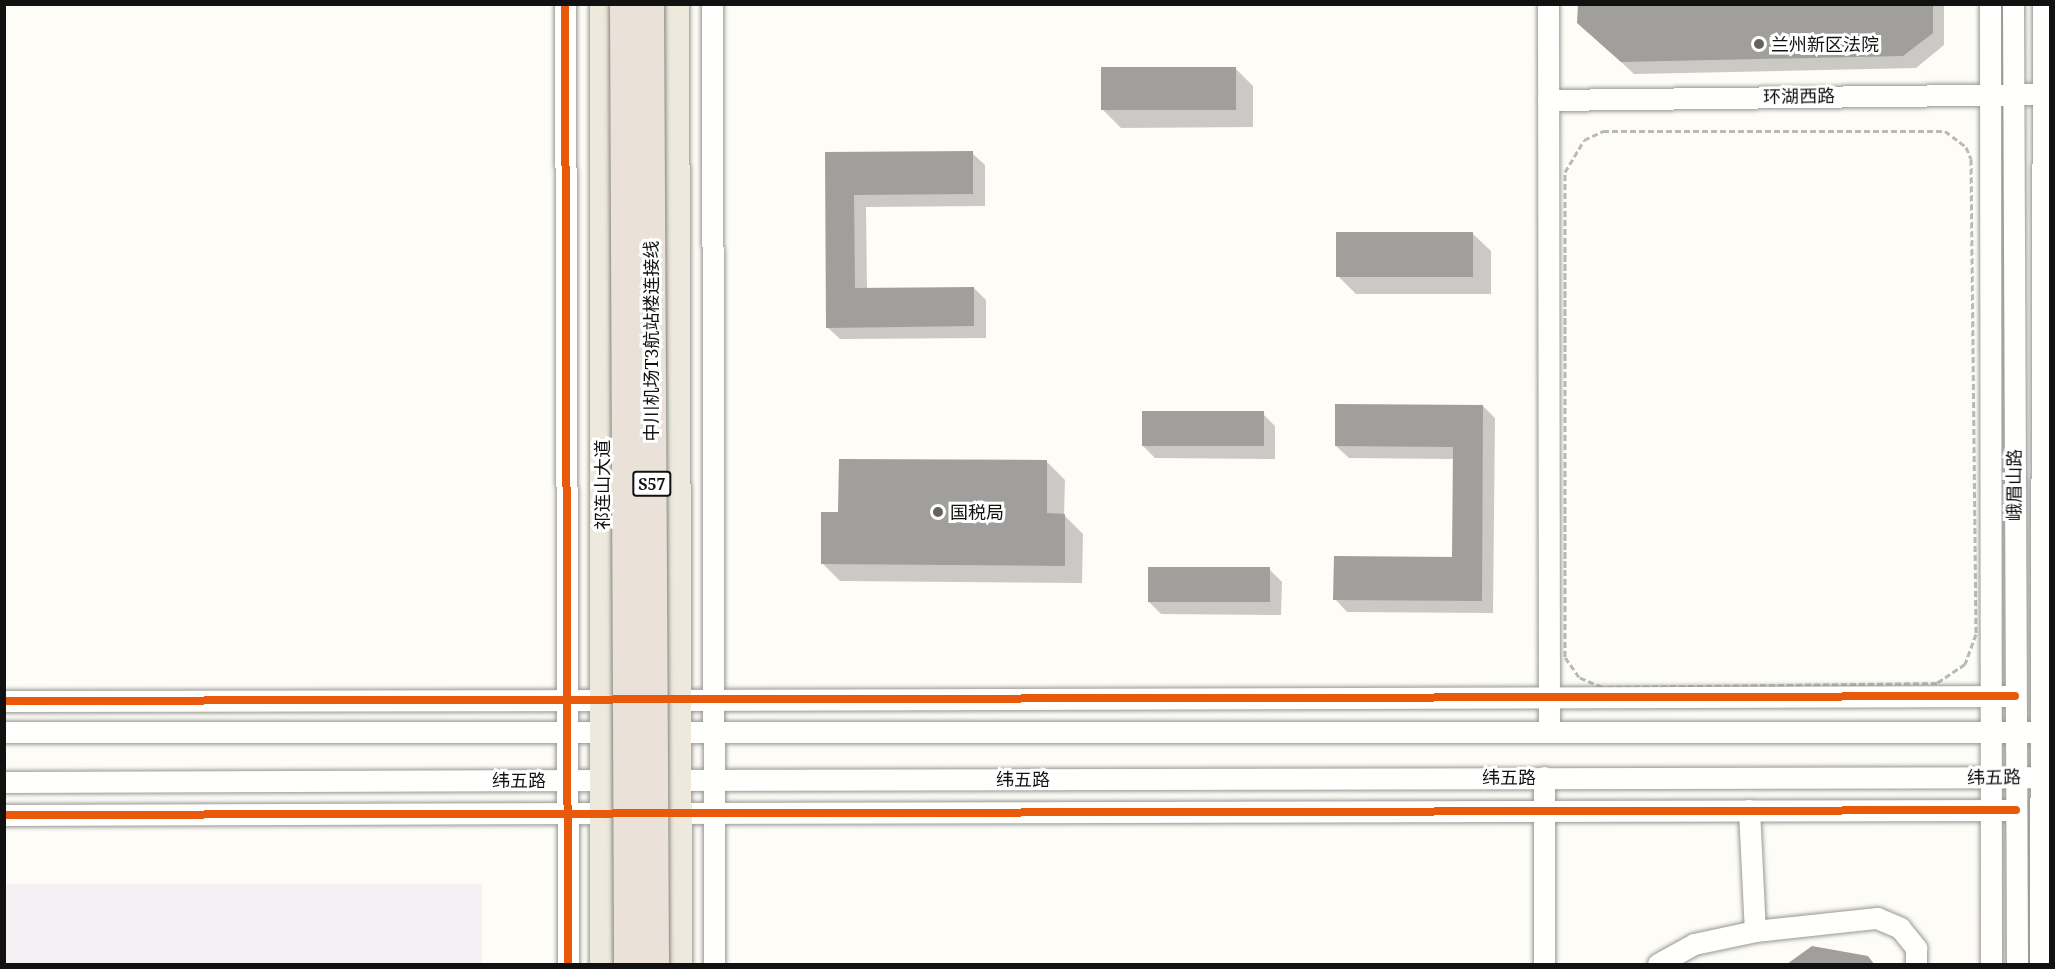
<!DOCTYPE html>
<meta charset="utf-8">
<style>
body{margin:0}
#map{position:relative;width:2055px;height:969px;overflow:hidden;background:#fdfcf7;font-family:"Noto Serif","Noto Sans SC",serif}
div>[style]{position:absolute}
.industrial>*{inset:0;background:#f5f0f3;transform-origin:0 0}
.shadow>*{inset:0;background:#0003}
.building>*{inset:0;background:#a19f9c;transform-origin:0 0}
.path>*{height:3px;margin-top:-1.5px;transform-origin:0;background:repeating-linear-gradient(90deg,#b9b9b8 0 6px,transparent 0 9px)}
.roads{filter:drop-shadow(0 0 2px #979795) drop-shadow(0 0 2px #979795)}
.minor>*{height:21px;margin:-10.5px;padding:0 10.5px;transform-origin:10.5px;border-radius:10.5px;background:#fffffe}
.major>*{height:26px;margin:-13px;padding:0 13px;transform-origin:13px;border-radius:13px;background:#ede9dc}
.bridges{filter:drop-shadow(0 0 2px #858482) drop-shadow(0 0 2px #858482)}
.highway-bridge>*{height:30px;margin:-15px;padding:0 15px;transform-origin:15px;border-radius:15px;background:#eae1d8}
.cycleway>*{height:8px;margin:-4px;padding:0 4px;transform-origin:4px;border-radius:4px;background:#e8590c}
.dots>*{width:16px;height:16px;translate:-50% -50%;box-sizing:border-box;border:3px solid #fff;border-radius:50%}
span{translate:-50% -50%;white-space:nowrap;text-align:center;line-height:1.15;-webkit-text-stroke:6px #fff;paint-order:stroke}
.shield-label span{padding:2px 4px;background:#fff;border:2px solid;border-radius:4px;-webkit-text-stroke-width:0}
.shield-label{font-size:16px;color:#111;font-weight:700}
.poi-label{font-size:18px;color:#111}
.left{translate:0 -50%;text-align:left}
.street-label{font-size:18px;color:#111}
.frame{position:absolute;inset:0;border:6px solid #111;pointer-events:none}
</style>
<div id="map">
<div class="industrial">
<div style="left:482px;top:884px;width:80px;height:477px;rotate:90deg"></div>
</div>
<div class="shadow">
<div style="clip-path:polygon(1579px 4px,1944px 4px,1944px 45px,1916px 68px,1634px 74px,1592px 35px)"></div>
<div style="clip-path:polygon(1235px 68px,1253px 86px,1253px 127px,1121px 128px,1103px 110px)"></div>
<div style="clip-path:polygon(972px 153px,985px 165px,985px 206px,866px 207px,867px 289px,974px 288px,986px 300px,986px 338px,840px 339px,827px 327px,826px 154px)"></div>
<div style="clip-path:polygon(1473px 234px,1491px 251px,1491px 294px,1356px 294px,1338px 276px)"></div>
<div style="clip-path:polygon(1483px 406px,1495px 418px,1493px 613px,1347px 612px,1335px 599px,1454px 559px,1455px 459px,1349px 458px,1336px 446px)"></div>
<div style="clip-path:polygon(1263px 414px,1275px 426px,1275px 459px,1155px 458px,1143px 446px)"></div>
<div style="clip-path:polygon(1047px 462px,1065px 480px,1064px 515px,1083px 534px,1082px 583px,840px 581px,822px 563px,840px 513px)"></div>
<div style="clip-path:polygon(1270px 570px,1282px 582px,1281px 615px,1161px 614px,1149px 602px)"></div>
<div style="clip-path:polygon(1812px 947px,1867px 957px,1874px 964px,1789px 964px)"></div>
</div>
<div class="building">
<div style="clip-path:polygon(1578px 4px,1933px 4px,1933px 33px,1903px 56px,1621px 62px,1577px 23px)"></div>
<div style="left:1236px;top:67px;width:43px;height:135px;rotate:90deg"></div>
<div style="clip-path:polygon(973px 151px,973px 194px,854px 195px,855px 288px,974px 287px,974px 326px,826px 328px,825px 152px)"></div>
<div style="left:1336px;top:232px;width:137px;height:45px"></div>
<div style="clip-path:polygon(1335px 404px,1483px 405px,1482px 601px,1333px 600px,1334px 556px,1452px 557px,1453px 447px,1335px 446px)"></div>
<div style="left:1142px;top:411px;width:122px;height:35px"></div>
<div style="clip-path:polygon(839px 459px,1047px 460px,1047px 513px,1065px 514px,1065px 566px,821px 564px,821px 512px,838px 512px)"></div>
<div style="left:1148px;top:567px;width:122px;height:35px"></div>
<div style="clip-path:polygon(1812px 946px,1868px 956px,1874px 964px,1787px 964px)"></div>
</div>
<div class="path">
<div style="left:1603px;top:131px;width:342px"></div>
<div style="left:1945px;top:131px;width:26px;rotate:37deg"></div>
<div style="left:1966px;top:147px;width:13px;rotate:67deg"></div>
<div style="left:1971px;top:159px;width:475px;rotate:89.4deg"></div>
<div style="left:1976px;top:634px;width:32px;rotate:110deg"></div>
<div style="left:1965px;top:664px;width:34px;rotate:146deg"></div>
<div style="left:1937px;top:683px;width:335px;rotate:179.3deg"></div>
<div style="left:1602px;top:687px;width:25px;rotate:-157deg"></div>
<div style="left:1579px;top:677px;width:24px;rotate:-125deg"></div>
<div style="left:1565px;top:657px;width:485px;rotate:-90deg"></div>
<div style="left:1565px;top:172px;width:37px;rotate:-59deg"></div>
<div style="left:1584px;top:140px;width:21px;rotate:-25deg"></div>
</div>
<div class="roads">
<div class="minor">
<div style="left:565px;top:4px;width:960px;rotate:89.82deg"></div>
<div style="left:712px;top:4px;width:960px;rotate:89.88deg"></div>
<div style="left:1548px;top:4px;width:726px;rotate:89.92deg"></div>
<div style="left:1990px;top:4px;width:960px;rotate:89.94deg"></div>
<div style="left:2013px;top:4px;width:960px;rotate:89.76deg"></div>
<div style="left:1548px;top:100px;width:502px;rotate:-0.68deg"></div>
<div style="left:663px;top:700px;width:1352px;rotate:-0.17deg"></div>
<div style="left:4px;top:701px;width:613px;rotate:-0.09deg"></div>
<div style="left:4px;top:732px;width:613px"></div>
<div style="left:663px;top:732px;width:1377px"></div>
<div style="left:1544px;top:777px;width:187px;rotate:90deg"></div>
<div style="left:662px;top:780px;width:1378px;rotate:-0.12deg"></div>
<div style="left:4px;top:782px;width:615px;rotate:-0.19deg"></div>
<div style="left:1749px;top:810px;width:121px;rotate:87.2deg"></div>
<div style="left:662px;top:813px;width:1354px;rotate:-0.13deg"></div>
<div style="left:4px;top:815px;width:615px;rotate:-0.19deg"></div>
<div style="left:1658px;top:964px;width:41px;rotate:-29.1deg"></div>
<div style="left:1694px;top:944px;width:62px;rotate:-12deg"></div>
<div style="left:1755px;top:931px;width:123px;rotate:-6.1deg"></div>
<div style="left:1877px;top:918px;width:25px;rotate:23deg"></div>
<div style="left:1900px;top:928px;width:26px;rotate:51deg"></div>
<div style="left:1916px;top:948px;width:16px;rotate:90deg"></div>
<div style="left:2040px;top:964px;width:960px;rotate:-89.82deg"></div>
</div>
<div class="major">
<div style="left:603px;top:4px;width:960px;rotate:90deg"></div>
<div style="left:676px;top:4px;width:960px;rotate:89.82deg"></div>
</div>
</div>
<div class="bridges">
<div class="highway-bridge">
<div style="left:625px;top:4px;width:960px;rotate:89.76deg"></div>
<div style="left:649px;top:4px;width:960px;rotate:89.7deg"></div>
</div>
</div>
<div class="cycleway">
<div style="left:565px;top:4px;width:960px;rotate:89.82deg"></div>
<div style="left:4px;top:701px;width:2011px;rotate:-0.14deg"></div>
<div style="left:4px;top:815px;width:2012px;rotate:-0.14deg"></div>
</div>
<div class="dots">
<div style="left:1759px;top:44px;background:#646362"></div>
<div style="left:938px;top:512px;background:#646362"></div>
</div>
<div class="shield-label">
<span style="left:652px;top:484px">S57</span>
</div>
<div class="poi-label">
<span class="left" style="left:1771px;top:44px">兰州新区法院</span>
<span class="left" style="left:950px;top:512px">国税局</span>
</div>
<div class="street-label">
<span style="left:1799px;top:96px;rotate:-1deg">环湖西路</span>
<span style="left:651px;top:341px;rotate:-90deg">中川机场T3航站楼连接线</span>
<span style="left:602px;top:485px;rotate:-90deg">祁连山大道</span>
<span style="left:2014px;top:485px;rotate:-90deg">峨眉山路</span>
<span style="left:1509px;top:777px">纬五路</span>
<span style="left:1994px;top:777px;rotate:-1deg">纬五路</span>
<span style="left:1023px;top:779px">纬五路</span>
<span style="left:519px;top:780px">纬五路</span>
</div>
<div class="frame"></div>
</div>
